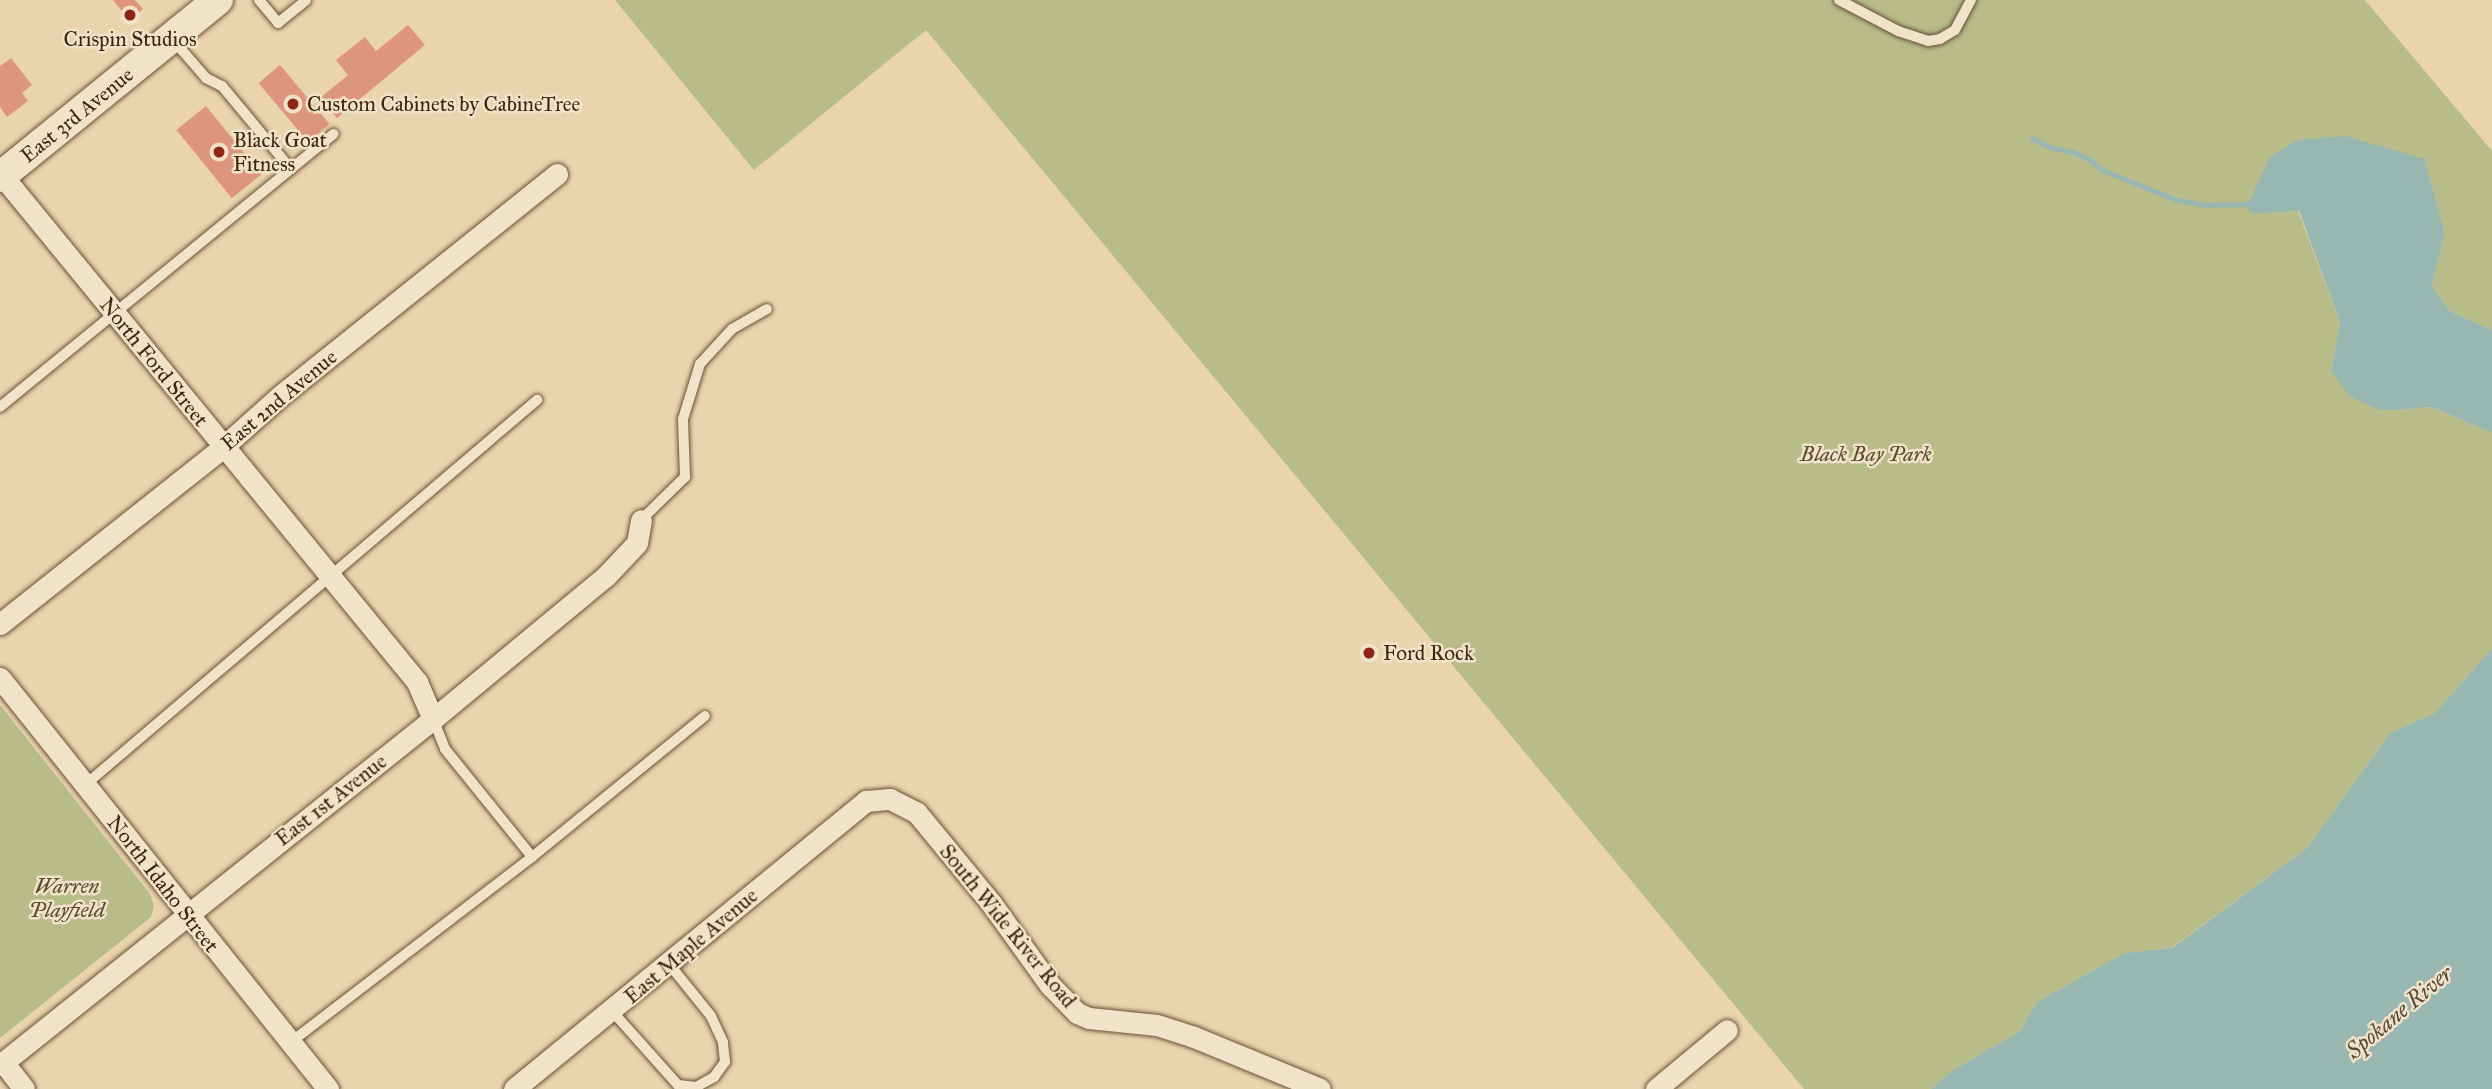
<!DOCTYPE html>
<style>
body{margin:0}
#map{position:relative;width:2492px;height:1089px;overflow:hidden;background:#e9d4ad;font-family:"IM FELL Great Primer",serif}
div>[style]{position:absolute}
.green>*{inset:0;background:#b7bc89}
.water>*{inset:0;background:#99b7b1}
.stream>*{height:5px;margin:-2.5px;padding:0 2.5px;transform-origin:2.5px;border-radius:2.5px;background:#99b7b1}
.building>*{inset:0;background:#dd967d;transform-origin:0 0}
.roads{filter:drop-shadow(0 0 2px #695136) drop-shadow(0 0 2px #695136)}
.lane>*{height:10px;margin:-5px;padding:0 5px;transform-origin:5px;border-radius:5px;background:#f1e3ca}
.street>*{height:21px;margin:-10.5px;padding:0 10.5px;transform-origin:10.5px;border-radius:10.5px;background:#f1e3ca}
.secondary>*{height:30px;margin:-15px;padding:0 15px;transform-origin:15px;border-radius:15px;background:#f1e3ca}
.dots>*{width:19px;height:19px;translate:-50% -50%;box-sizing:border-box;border:4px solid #f1e3ca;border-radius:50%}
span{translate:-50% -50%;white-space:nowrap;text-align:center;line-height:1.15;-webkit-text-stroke:5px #f1e3ca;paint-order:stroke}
.poi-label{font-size:21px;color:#3e250f}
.left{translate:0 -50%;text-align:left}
.street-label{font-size:21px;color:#3e250f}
.park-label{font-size:21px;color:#5c4b2e;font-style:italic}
.water-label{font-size:23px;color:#554a38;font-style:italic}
</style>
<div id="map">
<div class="green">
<div style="clip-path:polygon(615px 0,2365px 0,2492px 151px,2492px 330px,2450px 311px,2432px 286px,2445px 234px,2425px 159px,2255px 214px,2298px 211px,2340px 322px,2331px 370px,2382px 411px,2432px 407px,2492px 433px,2492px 648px,2435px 713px,2390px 733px,2307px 848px,2171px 948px,2124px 953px,2037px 1002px,2019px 1032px,1953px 1070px,1931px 1089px,1804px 1089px,926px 30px,754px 170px)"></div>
<div style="clip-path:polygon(0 705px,150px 894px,154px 906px,151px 917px,0 1038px)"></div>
</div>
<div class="water">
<div style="clip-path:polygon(2345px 136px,2425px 159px,2445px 234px,2432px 286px,2450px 311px,2492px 330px,2492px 433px,2432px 407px,2382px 411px,2349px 396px,2331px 370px,2340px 322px,2299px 211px,2254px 214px,2249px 211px,2248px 204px,2270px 157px,2297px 140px)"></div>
<div style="clip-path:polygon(2492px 648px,2492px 1089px,1931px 1089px,1953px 1070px,2019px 1032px,2037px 1002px,2124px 953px,2172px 948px,2307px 848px,2390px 733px,2435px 713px)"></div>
</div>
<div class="stream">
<div style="left:2032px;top:138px;width:22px;rotate:27deg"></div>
<div style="left:2052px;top:148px;width:21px;rotate:11deg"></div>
<div style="left:2073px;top:152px;width:17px;rotate:24deg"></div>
<div style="left:2089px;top:159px;width:17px;rotate:40deg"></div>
<div style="left:2102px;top:170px;width:81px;rotate:21.8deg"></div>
<div style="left:2177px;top:200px;width:27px;rotate:10deg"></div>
<div style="left:2204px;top:205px;width:44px;rotate:-1.3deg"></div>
</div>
<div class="building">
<div style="clip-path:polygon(113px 0,135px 0,143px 9px,129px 20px)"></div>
<div style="clip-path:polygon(408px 25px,425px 45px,337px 118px,320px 98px,348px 75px,336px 60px,365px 37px,376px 51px)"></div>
<div style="clip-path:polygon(11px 58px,32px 85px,22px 93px,28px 101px,7px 117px,0 107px,0 66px)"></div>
<div style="left:280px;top:65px;width:77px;height:28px;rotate:50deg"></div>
<div style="left:206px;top:106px;width:88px;height:38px;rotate:51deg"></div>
</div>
<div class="roads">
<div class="lane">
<div style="left:259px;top:0;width:30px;rotate:50deg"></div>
<div style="left:278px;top:23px;width:36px;rotate:-39deg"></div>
<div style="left:1839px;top:0;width:67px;rotate:27.7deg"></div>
<div style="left:1898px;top:31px;width:32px;rotate:18deg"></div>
<div style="left:1928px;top:41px;width:12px;rotate:-9deg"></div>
<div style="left:1940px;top:39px;width:17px;rotate:-31deg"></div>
<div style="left:1955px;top:30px;width:34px;rotate:-62deg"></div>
<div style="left:174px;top:41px;width:49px;rotate:49.1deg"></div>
<div style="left:206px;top:78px;width:18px;rotate:27deg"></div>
<div style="left:222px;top:86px;width:108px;rotate:50.3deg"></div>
<div style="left:0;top:407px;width:431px;rotate:-39.3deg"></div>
<div style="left:641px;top:520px;width:62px;rotate:-44.3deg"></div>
<div style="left:685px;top:477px;width:58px;rotate:-92deg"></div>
<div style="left:683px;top:419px;width:58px;rotate:-72.8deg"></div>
<div style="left:700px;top:364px;width:47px;rotate:-47.6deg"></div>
<div style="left:732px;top:329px;width:40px;rotate:-29.7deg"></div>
<div style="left:433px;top:719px;width:32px;rotate:68deg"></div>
<div style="left:445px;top:749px;width:139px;rotate:51.1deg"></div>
<div style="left:85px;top:785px;width:594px;rotate:-40.42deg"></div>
<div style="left:612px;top:1011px;width:99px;rotate:48.3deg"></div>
<div style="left:678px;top:1085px;width:18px;rotate:6deg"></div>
<div style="left:696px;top:1087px;width:21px;rotate:-29deg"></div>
<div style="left:714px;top:1077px;width:19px;rotate:-54deg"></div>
<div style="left:725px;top:1062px;width:20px;rotate:-96deg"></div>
<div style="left:723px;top:1042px;width:29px;rotate:-115deg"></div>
<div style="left:711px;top:1016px;width:67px;rotate:-128.9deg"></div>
<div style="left:291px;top:1042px;width:304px;rotate:-37.5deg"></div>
<div style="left:532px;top:857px;width:223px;rotate:-39.2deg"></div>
</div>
<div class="street">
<div style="left:0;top:173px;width:658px;rotate:50.67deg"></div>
<div style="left:417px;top:682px;width:40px;rotate:66.6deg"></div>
<div style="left:0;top:624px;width:285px;rotate:-38.4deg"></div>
<div style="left:223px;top:447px;width:76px;rotate:-41.8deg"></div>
<div style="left:280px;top:396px;width:355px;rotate:-38.7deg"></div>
<div style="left:0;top:678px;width:526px;rotate:51.41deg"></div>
<div style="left:3px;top:1062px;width:34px;rotate:52deg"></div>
<div style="left:0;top:1065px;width:554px;rotate:-38.63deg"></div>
<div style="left:433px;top:719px;width:224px;rotate:-39.6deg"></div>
<div style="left:606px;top:576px;width:45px;rotate:-46.8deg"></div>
<div style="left:637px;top:543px;width:23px;rotate:-80deg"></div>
<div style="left:514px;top:1089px;width:455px;rotate:-39.3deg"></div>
<div style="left:866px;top:801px;width:24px;rotate:-5deg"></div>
<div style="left:890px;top:799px;width:30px;rotate:27deg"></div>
<div style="left:917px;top:813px;width:117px;rotate:50.6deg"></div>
<div style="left:991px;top:903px;width:101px;rotate:54.3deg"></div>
<div style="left:1050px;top:985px;width:39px;rotate:46deg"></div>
<div style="left:1077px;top:1013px;width:13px;rotate:23deg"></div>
<div style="left:1089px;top:1018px;width:68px;rotate:5.9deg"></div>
<div style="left:1157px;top:1025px;width:39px;rotate:18deg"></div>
<div style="left:1194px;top:1037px;width:136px;rotate:22.4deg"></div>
<div style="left:1656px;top:1089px;width:92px;rotate:-39.7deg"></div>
</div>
<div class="secondary">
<div style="left:0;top:177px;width:281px;rotate:-39.1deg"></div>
</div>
</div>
<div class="dots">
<div style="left:130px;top:15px;background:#8f2418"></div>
<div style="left:293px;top:104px;background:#8f2418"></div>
<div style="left:219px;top:152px;background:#8f2418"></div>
<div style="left:1369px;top:653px;background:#8f2418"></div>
</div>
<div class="poi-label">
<span style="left:130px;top:39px">Crispin Studios</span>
<span class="left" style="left:307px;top:104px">Custom Cabinets by CabineTree</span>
<span class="left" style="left:233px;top:152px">Black Goat<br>Fitness</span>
<span class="left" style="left:1383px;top:653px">Ford Rock</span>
</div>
<div class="street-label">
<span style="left:77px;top:115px;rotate:-39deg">East 3rd Avenue</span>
<span style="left:154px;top:362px;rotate:51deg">North Ford Street</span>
<span style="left:279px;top:400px;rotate:-40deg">East 2nd Avenue</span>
<span style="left:331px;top:800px;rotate:-38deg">East 1st Avenue</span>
<span style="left:163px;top:884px;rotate:52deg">North Idaho Street</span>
<span style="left:1008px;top:926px;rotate:51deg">South Wide River Road</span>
<span style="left:691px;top:946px;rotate:-40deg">East Maple Avenue</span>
</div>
<div class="park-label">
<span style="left:1866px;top:454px">Black Bay Park</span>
<span style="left:67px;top:898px">Warren<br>Playfield</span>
</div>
<div class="water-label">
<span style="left:2399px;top:1012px;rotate:-40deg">Spokane River</span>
</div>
</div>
